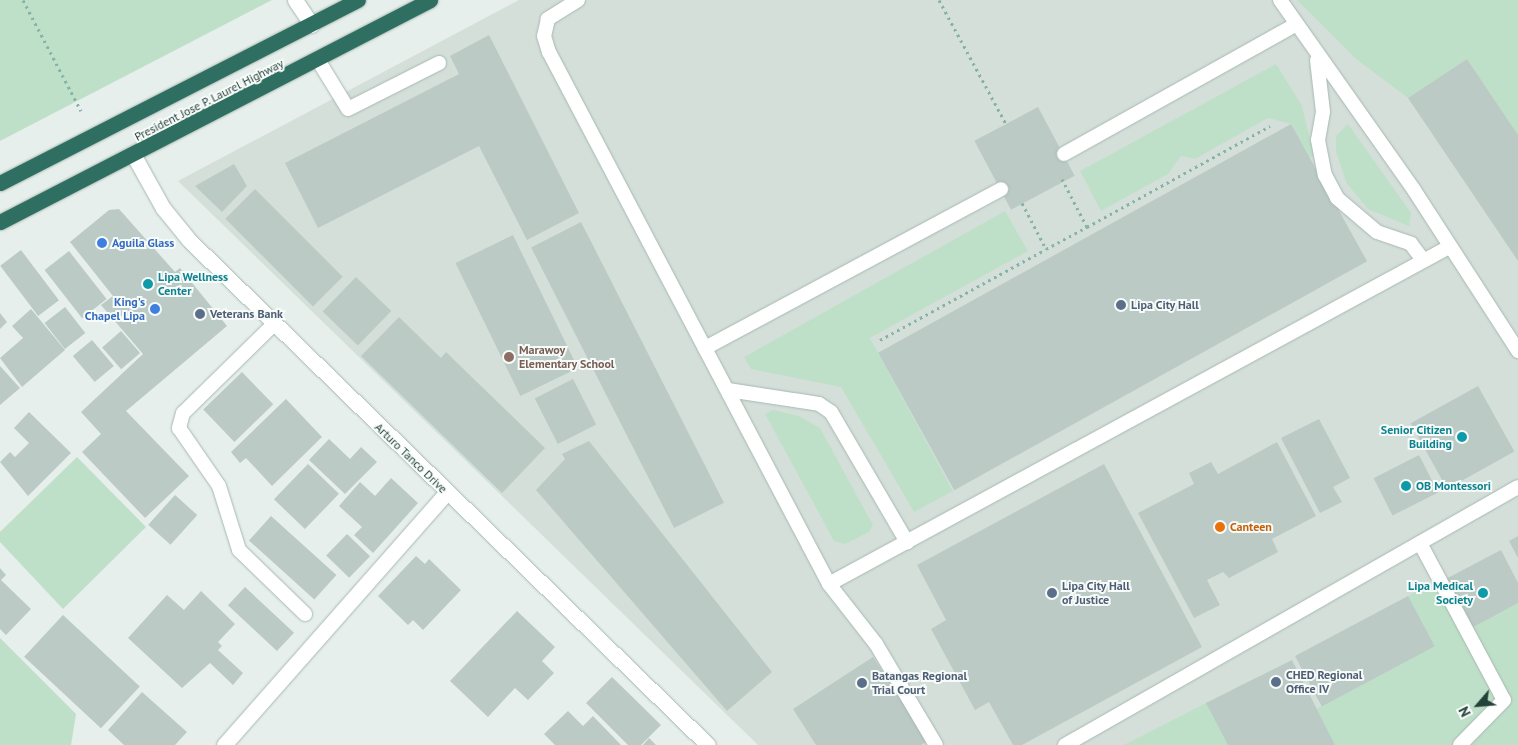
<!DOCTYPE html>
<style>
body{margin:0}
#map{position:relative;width:1518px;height:745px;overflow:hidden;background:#e6efeb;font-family:"PT Sans",sans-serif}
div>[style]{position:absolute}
.built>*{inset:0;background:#d4dfda}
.green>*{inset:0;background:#bfe0c8}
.building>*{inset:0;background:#bbcac4;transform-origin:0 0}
.path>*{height:3px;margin-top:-1.5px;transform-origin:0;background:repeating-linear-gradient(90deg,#86b3a5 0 2.5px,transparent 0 6.5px)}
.roads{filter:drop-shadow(0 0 1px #a8b8b2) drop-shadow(0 0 1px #a8b8b2)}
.lane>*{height:14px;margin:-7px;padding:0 7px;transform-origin:7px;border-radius:7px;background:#fff}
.street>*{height:15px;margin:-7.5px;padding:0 7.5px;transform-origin:7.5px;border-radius:7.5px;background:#fff}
.secondary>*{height:15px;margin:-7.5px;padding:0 7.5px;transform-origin:7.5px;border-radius:7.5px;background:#fff}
.highway>*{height:15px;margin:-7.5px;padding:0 7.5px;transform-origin:7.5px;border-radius:7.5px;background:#2f6f62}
.dots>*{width:14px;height:14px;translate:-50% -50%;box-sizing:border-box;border:2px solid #f7fbf9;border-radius:50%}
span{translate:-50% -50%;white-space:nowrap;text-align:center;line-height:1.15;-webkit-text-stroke:4px #f7fbf9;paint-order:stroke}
.street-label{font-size:12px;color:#24423a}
.shop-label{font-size:12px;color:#366cbe;font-weight:700}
.left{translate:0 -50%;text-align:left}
.right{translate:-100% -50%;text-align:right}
.culture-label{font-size:12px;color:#0d838f;font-weight:700}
.service-label{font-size:12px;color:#4e5e75;font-weight:700}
.education-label{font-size:12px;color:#785e54;font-weight:700}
.food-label{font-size:12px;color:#c56008;font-weight:700}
.north{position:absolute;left:1453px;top:680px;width:50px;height:50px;-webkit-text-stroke:4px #f7fbf9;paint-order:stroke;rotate:243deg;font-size:14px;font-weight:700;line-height:20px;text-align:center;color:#24423a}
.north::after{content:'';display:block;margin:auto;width:18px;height:22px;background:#24423a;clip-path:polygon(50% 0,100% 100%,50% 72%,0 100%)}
</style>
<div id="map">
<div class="built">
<div style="clip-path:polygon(519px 0,1518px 0,1518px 745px,758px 745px,178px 181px)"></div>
</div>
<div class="green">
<div style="clip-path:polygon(0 0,272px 0,0 141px)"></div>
<div style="clip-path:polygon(1297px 0,1518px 0,1518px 135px,1467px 59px,1408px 98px,1356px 59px)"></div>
<div style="clip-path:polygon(1276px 64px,1302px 106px,1314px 156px,1309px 158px,1291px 124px,1268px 118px,1195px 159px,1181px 156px,1168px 174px,1101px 211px,1080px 171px)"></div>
<div style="clip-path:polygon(1348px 124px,1411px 213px,1409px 226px,1368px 209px,1347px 184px,1336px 152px,1336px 136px)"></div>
<div style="clip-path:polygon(1005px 211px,1028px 251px,870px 338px,953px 491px,914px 512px,841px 387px,751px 369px,744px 357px)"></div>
<div style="clip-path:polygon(773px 410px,799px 416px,820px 428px,873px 525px,869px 532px,845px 544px,834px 541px,765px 414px)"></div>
<div style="clip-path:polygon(77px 457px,146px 527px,63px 609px,0 542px,0 532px)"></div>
<div style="clip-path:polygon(1441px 578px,1468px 630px,1518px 603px,1518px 745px,1124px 745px,1259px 676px,1307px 714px,1322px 706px,1434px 646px,1408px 596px)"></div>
<div style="clip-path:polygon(0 638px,76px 714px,71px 745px,0 745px)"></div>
</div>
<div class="building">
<div style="clip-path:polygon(489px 35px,579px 213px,527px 240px,479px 146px,318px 228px,285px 163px,459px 74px,450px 56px)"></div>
<div style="clip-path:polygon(1467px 59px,1518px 135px,1518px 261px,1408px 98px)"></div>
<div style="left:1038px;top:107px;width:78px;height:72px;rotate:62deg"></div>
<div style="left:1291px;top:124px;width:157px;height:472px;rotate:61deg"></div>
<div style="clip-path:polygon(234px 164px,247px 186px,222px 212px,195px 186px)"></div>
<div style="left:255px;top:189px;width:124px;height:42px;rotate:45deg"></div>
<div style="clip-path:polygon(119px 209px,175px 272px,180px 268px,227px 326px,126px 411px,189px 476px,145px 518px,82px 452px,101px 434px,81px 412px,143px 354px,101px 305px,113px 296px,70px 242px,109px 210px)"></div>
<div style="left:581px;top:222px;width:315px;height:56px;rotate:63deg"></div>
<div style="left:513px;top:235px;width:148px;height:64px;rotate:64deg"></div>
<div style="left:21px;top:250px;width:63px;height:26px;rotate:53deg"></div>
<div style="left:69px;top:251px;width:61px;height:31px;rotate:52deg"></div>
<div style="left:356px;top:277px;width:49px;height:48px;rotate:44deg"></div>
<div style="left:65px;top:307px;width:33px;height:26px;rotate:52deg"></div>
<div style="clip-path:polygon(31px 309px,65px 350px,22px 387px,0 358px,23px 338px,12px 326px)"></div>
<div style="clip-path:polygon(0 313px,7px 322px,0 329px)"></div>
<div style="clip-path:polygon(399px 317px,441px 358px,446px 352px,545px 448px,502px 493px,361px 356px)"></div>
<div style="left:121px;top:331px;width:29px;height:25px;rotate:49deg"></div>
<div style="left:92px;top:340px;width:34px;height:25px;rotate:50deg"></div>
<div style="clip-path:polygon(0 366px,20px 388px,0 405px)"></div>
<div style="left:242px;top:372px;width:45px;height:54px;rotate:46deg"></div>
<div style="left:573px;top:379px;width:51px;height:43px;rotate:63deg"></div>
<div style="left:1478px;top:386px;width:75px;height:77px;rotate:61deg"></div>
<div style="clip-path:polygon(286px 399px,322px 437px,272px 486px,246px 458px,240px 463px,231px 452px)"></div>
<div style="clip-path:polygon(29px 412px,71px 453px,28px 496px,0 462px,10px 452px,15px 457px,29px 443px,14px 428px)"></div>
<div style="clip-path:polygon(1319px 419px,1350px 478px,1333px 487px,1342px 502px,1320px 513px,1281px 438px)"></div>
<div style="clip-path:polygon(329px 439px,350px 459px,361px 447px,377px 462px,345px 494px,309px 460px)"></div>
<div style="clip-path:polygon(589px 441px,772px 672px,727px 711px,536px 490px,565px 459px,562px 454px)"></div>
<div style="clip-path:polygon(1277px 442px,1316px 516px,1272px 539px,1278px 552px,1229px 578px,1223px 572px,1207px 580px,1220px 605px,1194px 618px,1138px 513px,1194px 484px,1189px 473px,1211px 462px,1218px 474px)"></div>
<div style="left:1419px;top:455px;width:42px;height:51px;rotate:63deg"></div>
<div style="left:308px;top:464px;width:43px;height:49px;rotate:44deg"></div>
<div style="clip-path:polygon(1104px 464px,1202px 647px,1022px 745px,1013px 745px,989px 702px,975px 710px,931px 629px,946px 620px,917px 565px)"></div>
<div style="clip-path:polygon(391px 478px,418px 503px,373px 553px,354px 535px,362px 527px,339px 506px,360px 482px,375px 496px)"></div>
<div style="left:175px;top:495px;width:30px;height:40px;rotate:42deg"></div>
<div style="left:271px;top:516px;width:88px;height:33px;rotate:42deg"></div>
<div style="left:347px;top:534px;width:32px;height:30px;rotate:44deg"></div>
<div style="clip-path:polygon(1518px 536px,1518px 558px,1509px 541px)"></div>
<div style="clip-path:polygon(1501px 550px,1518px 583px,1518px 603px,1468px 630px,1442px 581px)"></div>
<div style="clip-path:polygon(416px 556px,425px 564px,429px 559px,461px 590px,423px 630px,413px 620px,408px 625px,378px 596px)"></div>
<div style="clip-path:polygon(0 568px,6px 575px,1px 580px,31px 609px,6px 635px,0 629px)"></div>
<div style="left:245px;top:587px;width:67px;height:25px;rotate:43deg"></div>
<div style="clip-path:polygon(201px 591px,235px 624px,218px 642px,222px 646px,218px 650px,243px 673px,233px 685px,210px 663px,182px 688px,128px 638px,167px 595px,184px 610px)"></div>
<div style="left:1408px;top:596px;width:57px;height:128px;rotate:62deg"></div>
<div style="clip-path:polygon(517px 611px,555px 647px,542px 661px,554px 673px,528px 700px,515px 688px,488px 717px,450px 681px)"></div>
<div style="left:63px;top:615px;width:105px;height:57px;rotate:43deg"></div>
<div style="clip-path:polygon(873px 657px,928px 741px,921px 745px,816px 745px,793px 709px)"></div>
<div style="clip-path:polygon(1292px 660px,1335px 745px,1228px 745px,1206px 703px)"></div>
<div style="clip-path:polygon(612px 677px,661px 725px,641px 745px,628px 745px,586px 703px)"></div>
<div style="clip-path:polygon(142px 692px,187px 732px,175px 745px,124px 745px,108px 730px)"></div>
<div style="clip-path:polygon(568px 711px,583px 726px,593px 716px,621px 745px,555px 745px,544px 734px)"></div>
<div style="clip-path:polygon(649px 738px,656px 745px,643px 745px)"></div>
</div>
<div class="path">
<div style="left:23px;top:0;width:125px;rotate:62.4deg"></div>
<div style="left:939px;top:0;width:141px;rotate:61.6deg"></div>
<div style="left:1022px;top:203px;width:52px;rotate:62.4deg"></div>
<div style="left:1046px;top:249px;width:47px;rotate:-28.2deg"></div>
<div style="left:1087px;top:227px;width:54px;rotate:-117.5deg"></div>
<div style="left:1087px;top:227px;width:209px;rotate:-28.9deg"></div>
<div style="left:880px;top:340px;width:189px;rotate:-28.7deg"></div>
</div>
<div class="roads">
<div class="lane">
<div style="left:578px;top:0;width:36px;rotate:148deg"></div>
<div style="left:548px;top:19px;width:17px;rotate:103deg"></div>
<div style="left:544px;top:36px;width:17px;rotate:73deg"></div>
<div style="left:549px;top:52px;width:601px;rotate:62.24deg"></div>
<div style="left:829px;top:584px;width:76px;rotate:51.9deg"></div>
<div style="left:876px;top:644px;width:117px;rotate:59.3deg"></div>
<div style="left:1280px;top:0;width:232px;rotate:54.8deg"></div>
<div style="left:1414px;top:190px;width:192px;rotate:57.1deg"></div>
<div style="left:318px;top:60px;width:57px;rotate:58.5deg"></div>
<div style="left:348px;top:109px;width:102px;rotate:-26.8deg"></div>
<div style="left:1317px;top:60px;width:52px;rotate:83.4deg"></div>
<div style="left:1323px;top:112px;width:28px;rotate:100deg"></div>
<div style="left:1318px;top:140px;width:36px;rotate:79deg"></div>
<div style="left:1325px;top:175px;width:26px;rotate:62deg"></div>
<div style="left:1337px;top:198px;width:52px;rotate:40.4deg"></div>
<div style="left:1377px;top:232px;width:36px;rotate:19deg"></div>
<div style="left:1411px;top:244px;width:20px;rotate:53deg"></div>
<div style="left:1064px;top:154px;width:265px;rotate:-29.2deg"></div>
<div style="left:273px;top:325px;width:126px;rotate:135.6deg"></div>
<div style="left:183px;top:413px;width:16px;rotate:105deg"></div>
<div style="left:179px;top:428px;width:70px;rotate:55.4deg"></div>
<div style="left:219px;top:486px;width:67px;rotate:72.6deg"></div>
<div style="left:239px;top:550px;width:92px;rotate:44.1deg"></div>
<div style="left:705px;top:348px;width:336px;rotate:-28.2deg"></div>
<div style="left:728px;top:390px;width:92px;rotate:8.7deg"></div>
<div style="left:819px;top:404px;width:14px;rotate:34deg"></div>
<div style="left:831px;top:412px;width:151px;rotate:59.7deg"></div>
<div style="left:1420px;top:543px;width:178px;rotate:61.9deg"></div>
<div style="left:1504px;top:700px;width:63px;rotate:134.4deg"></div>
<div style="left:829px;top:584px;width:706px;rotate:-28.53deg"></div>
<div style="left:1065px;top:745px;width:521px;rotate:-29.66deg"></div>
</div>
<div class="street">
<div style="left:295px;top:0;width:30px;rotate:56deg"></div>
<div style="left:224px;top:745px;width:337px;rotate:-48.6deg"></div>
</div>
<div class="secondary">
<div style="left:134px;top:156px;width:60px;rotate:60.9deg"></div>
<div style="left:163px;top:208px;width:41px;rotate:50.9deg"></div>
<div style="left:189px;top:240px;width:724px;rotate:44.22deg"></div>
</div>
<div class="highway">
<div style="left:0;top:183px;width:402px;rotate:-27.1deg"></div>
<div style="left:0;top:222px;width:484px;rotate:-27.3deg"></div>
</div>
</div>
<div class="dots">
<div style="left:102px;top:243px;background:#3f7fe0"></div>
<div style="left:148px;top:284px;background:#0f9aa8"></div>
<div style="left:1121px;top:305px;background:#5c6f8a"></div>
<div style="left:155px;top:309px;background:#3f7fe0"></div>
<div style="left:200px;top:314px;background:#5c6f8a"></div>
<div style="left:509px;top:357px;background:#8d6e63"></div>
<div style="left:1462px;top:437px;background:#0f9aa8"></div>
<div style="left:1406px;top:486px;background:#0f9aa8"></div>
<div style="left:1220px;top:527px;background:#e8710a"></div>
<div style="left:1052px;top:593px;background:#5c6f8a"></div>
<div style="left:1483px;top:593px;background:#0f9aa8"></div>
<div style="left:1276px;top:682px;background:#5c6f8a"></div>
<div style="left:862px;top:683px;background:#5c6f8a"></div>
</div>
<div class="street-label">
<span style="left:209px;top:100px;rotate:-27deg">President Jose P. Laurel Highway</span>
<span style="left:411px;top:458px;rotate:44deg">Arturo Tanco Drive</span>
</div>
<div class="shop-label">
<span class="left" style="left:112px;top:243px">Aguila Glass</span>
<span class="right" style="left:145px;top:309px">King's<br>Chapel Lipa</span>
</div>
<div class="culture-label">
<span class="left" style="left:158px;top:284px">Lipa Wellness<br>Center</span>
<span class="right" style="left:1452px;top:437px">Senior Citizen<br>Building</span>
<span class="left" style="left:1416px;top:486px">OB Montessori</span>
<span class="right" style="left:1473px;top:593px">Lipa Medical<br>Society</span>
</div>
<div class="service-label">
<span class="left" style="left:1131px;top:305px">Lipa City Hall</span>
<span class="left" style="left:210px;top:314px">Veterans Bank</span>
<span class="left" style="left:1062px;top:593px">Lipa City Hall<br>of Justice</span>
<span class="left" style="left:1286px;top:682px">CHED Regional<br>Office IV</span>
<span class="left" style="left:872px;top:683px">Batangas Regional<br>Trial Court</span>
</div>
<div class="education-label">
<span class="left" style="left:519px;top:357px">Marawoy<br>Elementary School</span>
</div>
<div class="food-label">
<span class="left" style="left:1230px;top:527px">Canteen</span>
</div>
<div class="north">N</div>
</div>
